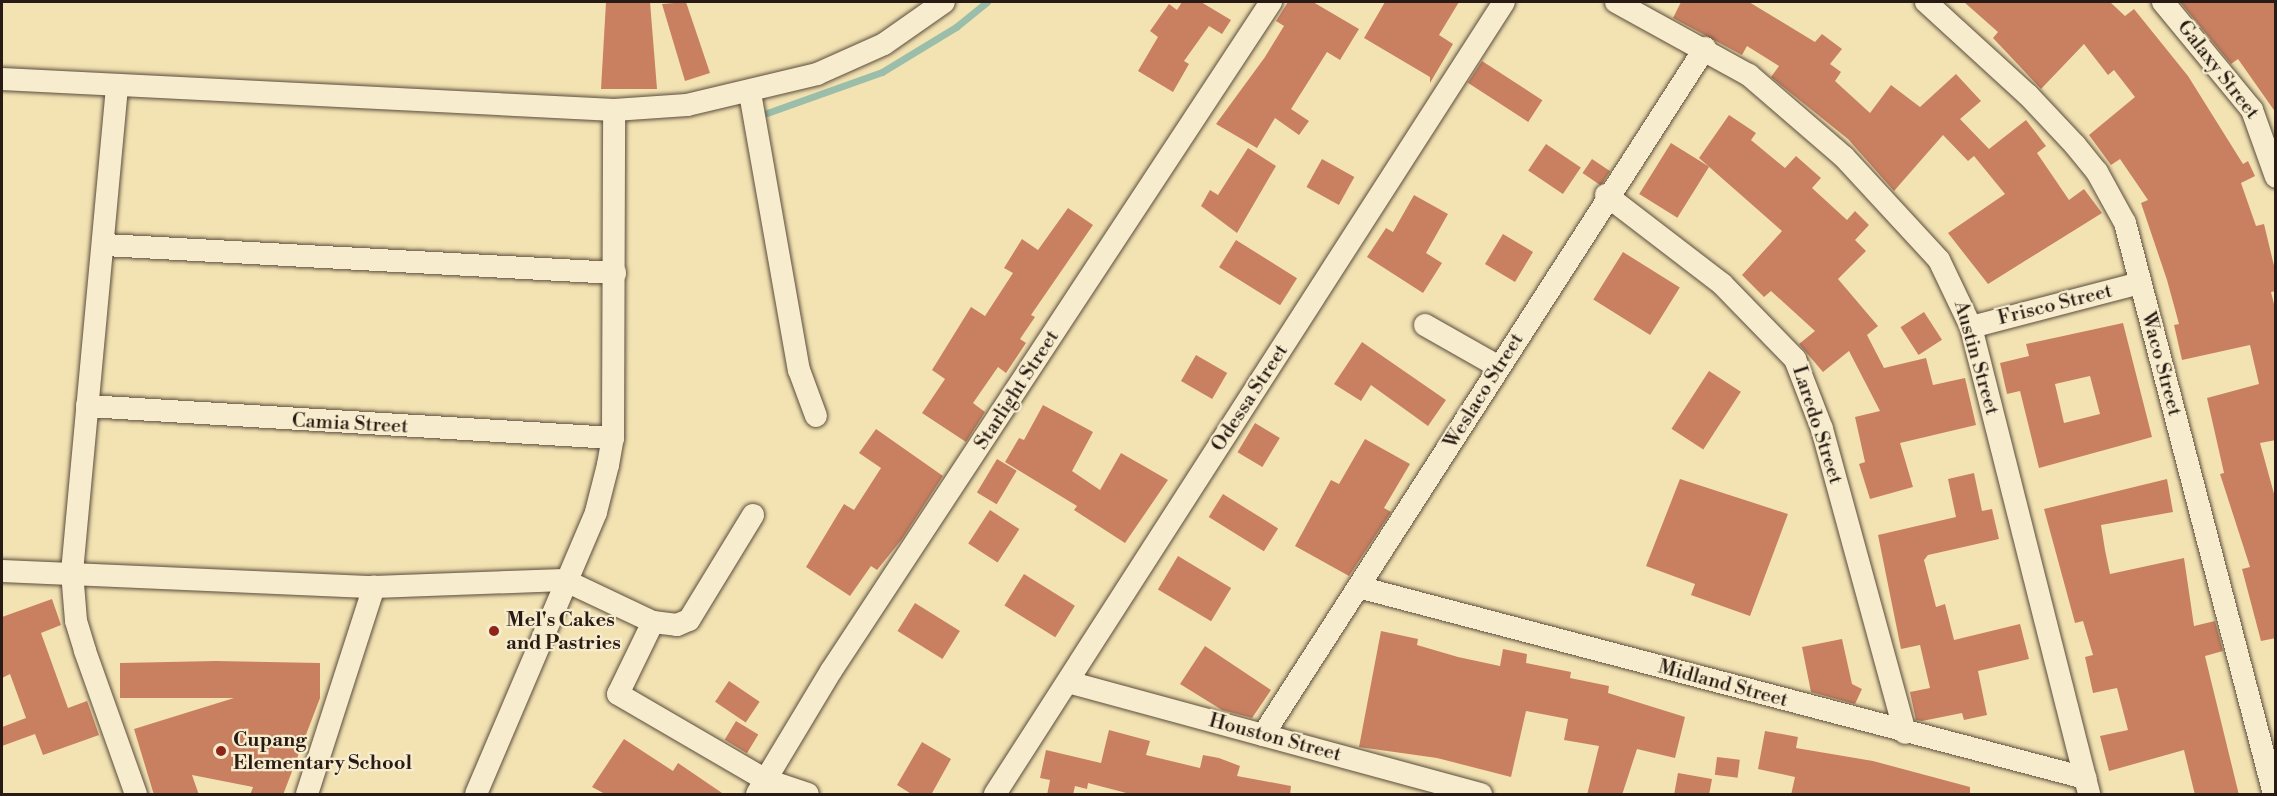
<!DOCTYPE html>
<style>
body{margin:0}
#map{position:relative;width:2277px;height:796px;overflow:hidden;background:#f3e3b3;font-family:"Libre Bodoni",serif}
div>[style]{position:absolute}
.stream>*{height:7px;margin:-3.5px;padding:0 3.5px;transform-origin:3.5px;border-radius:3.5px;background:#9bbeaa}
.building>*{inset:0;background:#c98061;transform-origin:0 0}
.roads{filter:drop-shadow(0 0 2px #5b4c3c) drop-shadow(0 0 2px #5b4c3c)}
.minor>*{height:22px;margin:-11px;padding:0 11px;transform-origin:11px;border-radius:11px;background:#f7edce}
.dots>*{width:16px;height:16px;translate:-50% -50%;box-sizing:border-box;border:3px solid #f7edce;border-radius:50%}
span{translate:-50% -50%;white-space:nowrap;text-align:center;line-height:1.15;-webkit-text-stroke:4.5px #f7edce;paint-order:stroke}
.street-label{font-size:20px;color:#281a14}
.poi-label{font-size:20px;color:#281a14;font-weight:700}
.left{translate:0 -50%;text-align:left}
.frame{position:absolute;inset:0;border:3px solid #281a14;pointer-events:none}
</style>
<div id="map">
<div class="stream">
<div style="left:767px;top:113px;width:122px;rotate:-19.6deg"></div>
<div style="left:882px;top:72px;width:87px;rotate:-31.3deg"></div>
<div style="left:956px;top:27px;width:40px;rotate:-39deg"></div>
</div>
<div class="building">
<div style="clip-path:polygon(606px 2px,650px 2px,657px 89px,601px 89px)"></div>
<div style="clip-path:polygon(686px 2px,710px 73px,685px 81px,662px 4px)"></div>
<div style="clip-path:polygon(1182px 2px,1201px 2px,1231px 20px,1222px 34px,1209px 26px,1184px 61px,1189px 64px,1173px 92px,1138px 71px,1158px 37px,1150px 31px,1169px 4px,1177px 10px)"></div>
<div style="clip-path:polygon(1288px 2px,1313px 2px,1359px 29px,1340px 60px,1327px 52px,1291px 109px,1309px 121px,1299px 135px,1275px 118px,1257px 148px,1216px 124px,1265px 57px,1284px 26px,1276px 21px)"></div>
<div style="clip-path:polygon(1385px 2px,1459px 2px,1439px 35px,1453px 44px,1430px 83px,1430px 77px,1364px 38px)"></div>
<div style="clip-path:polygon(1681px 2px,1749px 2px,1815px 42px,1822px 34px,1842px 49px,1830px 64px,1841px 72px,1835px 81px,1870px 113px,1891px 85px,1920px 107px,1956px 74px,1981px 101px,1960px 119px,1989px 149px,2026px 120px,2046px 146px,2037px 153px,2069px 200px,2084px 189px,2102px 213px,1988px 284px,1948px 233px,2005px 194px,1974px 156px,1968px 161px,1943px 135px,1894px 191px,1848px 139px,1771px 77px,1779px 66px,1747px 46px,1742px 55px,1673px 18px)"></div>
<div style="clip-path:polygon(1964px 2px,2110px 2px,2125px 16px,2134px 9px,2188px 76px,2243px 164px,2248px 161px,2255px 176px,2241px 183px,2256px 226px,2264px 224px,2276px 274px,2276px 291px,2271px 292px,2276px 312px,2276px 440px,2260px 443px,2276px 501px,2276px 638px,2261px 641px,2242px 569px,2250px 567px,2220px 474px,2224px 473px,2207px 398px,2259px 384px,2250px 345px,2182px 360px,2174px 325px,2179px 324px,2167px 280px,2141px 203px,2148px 200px,2120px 159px,2111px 165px,2089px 135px,2135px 97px,2114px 70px,2108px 75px,2084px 44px,2041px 89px,1993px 38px,1998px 32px)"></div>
<div style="clip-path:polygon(2180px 2px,2276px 2px,2276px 113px,2238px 59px,2231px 64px)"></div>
<div style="left:1482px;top:61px;width:72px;height:26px;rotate:33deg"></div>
<div style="clip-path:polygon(1729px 115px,1756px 133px,1751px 140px,1785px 168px,1796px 156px,1821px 178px,1812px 188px,1847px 220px,1855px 211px,1869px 225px,1855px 240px,1866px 251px,1838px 279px,1878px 326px,1867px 335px,1884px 368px,1926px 358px,1933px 385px,1965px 378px,1976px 425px,1900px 443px,1913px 487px,1870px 499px,1859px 464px,1865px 462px,1855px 417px,1880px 411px,1849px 351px,1823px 372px,1799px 344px,1815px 331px,1771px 291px,1764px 297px,1742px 275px,1782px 231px,1699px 158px)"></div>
<div style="left:1671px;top:143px;width:45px;height:60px;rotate:32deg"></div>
<div style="left:1546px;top:144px;width:42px;height:32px;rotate:34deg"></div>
<div style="clip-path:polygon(1248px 148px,1276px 166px,1237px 233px,1201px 206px,1210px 190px,1218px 195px)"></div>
<div style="left:1322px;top:159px;width:37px;height:32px;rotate:29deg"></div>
<div style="left:1592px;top:159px;width:22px;height:17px;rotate:34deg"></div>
<div style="clip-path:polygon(1414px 195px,1448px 214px,1426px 253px,1442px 263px,1423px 293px,1367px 257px,1386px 228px,1393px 232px)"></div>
<div style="clip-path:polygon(1068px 208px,1093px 225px,1031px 315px,1035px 317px,1020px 339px,1026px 343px,1006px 373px,998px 367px,973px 403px,985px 412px,966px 442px,922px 413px,945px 379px,932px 370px,971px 307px,985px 316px,1013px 273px,1004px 268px,1022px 239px,1038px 250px)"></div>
<div style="left:1503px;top:234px;width:35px;height:35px;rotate:31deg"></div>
<div style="left:1236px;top:240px;width:72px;height:32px;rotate:32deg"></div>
<div style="left:1623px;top:252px;width:67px;height:56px;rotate:32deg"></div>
<div style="left:1924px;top:312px;width:33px;height:28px;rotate:57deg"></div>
<div style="clip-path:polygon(evenodd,2123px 323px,2152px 437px,2039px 468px,2020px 391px,2007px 394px,2000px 363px,2029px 356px,2026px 344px,2123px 323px,2090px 376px,2100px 414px,2064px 423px,2055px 384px,2090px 376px)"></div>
<div style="clip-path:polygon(1362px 342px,1446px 400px,1428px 426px,1371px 385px,1361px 401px,1334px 384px)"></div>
<div style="left:1196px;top:355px;width:36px;height:30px;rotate:30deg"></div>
<div style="left:1709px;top:371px;width:38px;height:69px;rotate:33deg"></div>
<div style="clip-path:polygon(1043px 405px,1093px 432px,1072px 471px,1100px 490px,1121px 453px,1168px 480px,1125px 543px,1074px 510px,1077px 506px,1005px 462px,1019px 438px,1024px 440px)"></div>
<div style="left:1255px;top:423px;width:29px;height:34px;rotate:31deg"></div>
<div style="clip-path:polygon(876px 429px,943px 476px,902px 539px,877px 570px,871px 566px,850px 596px,806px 567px,844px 504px,854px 510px,881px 468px,859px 453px)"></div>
<div style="clip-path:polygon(1365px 439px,1410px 464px,1384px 508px,1391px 512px,1349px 576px,1295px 546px,1331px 480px,1339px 484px)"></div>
<div style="left:997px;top:459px;width:23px;height:39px;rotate:31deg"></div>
<div style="clip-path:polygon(1974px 473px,1982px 511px,1992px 509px,1999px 539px,1928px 555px,1924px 560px,1936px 607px,1945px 604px,1954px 640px,2020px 624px,2029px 659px,1978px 671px,1987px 715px,1964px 720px,1962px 713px,1922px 721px,1916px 720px,1910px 692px,1930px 688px,1920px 645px,1901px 649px,1878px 535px,1956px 517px,1948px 479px)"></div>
<div style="clip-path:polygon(1680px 479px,1788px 514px,1750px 616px,1691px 595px,1695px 584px,1646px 566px)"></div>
<div style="clip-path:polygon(2167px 479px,2173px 512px,2101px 525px,2105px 550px,2110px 574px,2184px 558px,2194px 626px,2215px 621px,2223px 651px,2205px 656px,2239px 795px,2195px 795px,2184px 750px,2109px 771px,2100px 736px,2128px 730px,2117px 688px,2093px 693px,2085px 657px,2093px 655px,2083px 621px,2075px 623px,2044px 509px)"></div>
<div style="left:1223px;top:494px;width:65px;height:27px;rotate:32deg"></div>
<div style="left:990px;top:510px;width:35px;height:40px;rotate:33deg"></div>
<div style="left:1178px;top:556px;width:62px;height:39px;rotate:31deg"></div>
<div style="left:1024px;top:574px;width:60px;height:37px;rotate:32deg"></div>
<div style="clip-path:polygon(52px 599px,61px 625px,41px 633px,68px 708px,87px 701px,99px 735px,43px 755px,35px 734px,2px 746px,2px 727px,26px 718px,10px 674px,2px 678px,2px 617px)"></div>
<div style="left:915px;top:603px;width:53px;height:33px;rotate:32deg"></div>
<div style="clip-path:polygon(1381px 631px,1418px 639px,1417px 645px,1458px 657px,1500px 666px,1503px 649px,1527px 654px,1526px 663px,1571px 672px,1570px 678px,1609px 686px,1608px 693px,1685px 717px,1675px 758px,1637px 749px,1622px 795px,1587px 795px,1599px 746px,1564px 740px,1568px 719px,1526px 711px,1511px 777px,1437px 758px,1359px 747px)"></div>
<div style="clip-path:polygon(1842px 639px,1852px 684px,1862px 689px,1855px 704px,1811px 692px,1802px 647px)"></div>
<div style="clip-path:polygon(1205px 646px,1271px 690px,1252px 718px,1222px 710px,1180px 684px)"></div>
<div style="clip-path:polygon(216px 661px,320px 663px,320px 698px,283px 795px,250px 795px,253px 787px,192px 775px,199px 795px,154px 795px,134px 729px,234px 698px,120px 698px,120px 663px)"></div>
<div style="left:729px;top:681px;width:37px;height:25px;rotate:34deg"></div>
<div style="left:736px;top:721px;width:26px;height:22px;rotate:31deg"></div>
<div style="clip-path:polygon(1109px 730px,1150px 741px,1146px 755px,1200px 768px,1203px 755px,1219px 758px,1240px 766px,1237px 776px,1291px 786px,1290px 795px,1134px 795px,1088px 783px,1087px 789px,1075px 786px,1073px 795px,1047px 795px,1050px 780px,1040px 778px,1046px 750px,1101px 763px)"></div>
<div style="clip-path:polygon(1765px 731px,1798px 737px,1796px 748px,1873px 761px,1970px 787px,1970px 795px,1791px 795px,1795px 777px,1758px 769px)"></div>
<div style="clip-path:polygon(624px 739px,673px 771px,678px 763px,725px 795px,605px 794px,592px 787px)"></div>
<div style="clip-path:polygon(922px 742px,951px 759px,931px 795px,913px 795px,897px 785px)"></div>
<div style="left:1717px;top:757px;width:23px;height:18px;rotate:7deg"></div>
<div style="clip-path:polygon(1678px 773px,1712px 779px,1709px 795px,1674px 795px)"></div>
</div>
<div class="roads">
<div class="minor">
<div style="left:1616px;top:2px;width:152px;rotate:28.8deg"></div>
<div style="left:1749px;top:75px;width:125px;rotate:40.8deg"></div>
<div style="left:1844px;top:157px;width:140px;rotate:47.3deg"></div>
<div style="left:1939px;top:260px;width:74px;rotate:64.5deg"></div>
<div style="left:1971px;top:327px;width:482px;rotate:75.8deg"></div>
<div style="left:1926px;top:2px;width:138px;rotate:42.4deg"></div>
<div style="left:2028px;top:95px;width:69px;rotate:46.8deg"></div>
<div style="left:2075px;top:145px;width:35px;rotate:51deg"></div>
<div style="left:2097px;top:172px;width:58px;rotate:61.2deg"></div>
<div style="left:2125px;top:223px;width:590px;rotate:75.38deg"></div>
<div style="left:2163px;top:2px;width:140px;rotate:50.5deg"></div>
<div style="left:2252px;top:110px;width:71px;rotate:70.3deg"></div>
<div style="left:2px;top:79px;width:613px;rotate:2.9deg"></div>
<div style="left:614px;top:110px;width:73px;rotate:-3.9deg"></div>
<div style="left:687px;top:105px;width:134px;rotate:-13.4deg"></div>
<div style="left:817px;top:74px;width:73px;rotate:-24.1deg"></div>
<div style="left:884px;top:44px;width:73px;rotate:-35deg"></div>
<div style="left:117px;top:87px;width:487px;rotate:95.3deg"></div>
<div style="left:72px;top:572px;width:49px;rotate:85.3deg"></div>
<div style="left:76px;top:621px;width:31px;rotate:73deg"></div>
<div style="left:85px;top:651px;width:152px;rotate:70.4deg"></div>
<div style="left:750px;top:93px;width:281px;rotate:80deg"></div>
<div style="left:799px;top:370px;width:49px;rotate:69.7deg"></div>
<div style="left:1606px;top:195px;width:146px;rotate:37.5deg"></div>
<div style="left:1722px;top:284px;width:105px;rotate:45.8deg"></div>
<div style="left:1795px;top:359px;width:75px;rotate:68.9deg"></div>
<div style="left:1822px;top:429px;width:315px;rotate:74.7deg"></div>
<div style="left:105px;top:245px;width:511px;rotate:3.14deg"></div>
<div style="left:1425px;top:325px;width:85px;rotate:29.6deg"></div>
<div style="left:1971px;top:327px;width:175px;rotate:-14.6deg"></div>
<div style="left:87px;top:406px;width:527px;rotate:3.48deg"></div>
<div style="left:2px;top:571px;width:372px;rotate:2.5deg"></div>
<div style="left:374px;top:587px;width:190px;rotate:-2.1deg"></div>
<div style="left:564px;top:580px;width:98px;rotate:25.3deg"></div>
<div style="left:653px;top:622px;width:24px;rotate:7deg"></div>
<div style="left:677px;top:625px;width:13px;rotate:-23deg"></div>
<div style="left:689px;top:620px;width:123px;rotate:-58.6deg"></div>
<div style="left:1362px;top:588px;width:748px;rotate:14.72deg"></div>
<div style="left:653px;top:622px;width:80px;rotate:115.9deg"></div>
<div style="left:618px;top:694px;width:171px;rotate:30.2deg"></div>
<div style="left:766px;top:780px;width:44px;rotate:18.4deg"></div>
<div style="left:1068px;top:682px;width:428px;rotate:15.2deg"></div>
<div style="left:1263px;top:735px;width:817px;rotate:-57.24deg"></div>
<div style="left:307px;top:794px;width:218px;rotate:-72.1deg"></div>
<div style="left:476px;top:794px;width:306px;rotate:-66.9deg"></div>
<div style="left:596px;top:512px;width:49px;rotate:-75.7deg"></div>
<div style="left:608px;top:465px;width:27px;rotate:-80deg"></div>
<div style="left:613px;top:438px;width:328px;rotate:-89.8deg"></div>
<div style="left:757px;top:794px;width:144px;rotate:-59deg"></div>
<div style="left:831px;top:671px;width:801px;rotate:-56.67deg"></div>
<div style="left:995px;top:794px;width:941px;rotate:-57.27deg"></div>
</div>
</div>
<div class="dots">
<div style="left:494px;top:631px;background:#8f2418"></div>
<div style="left:221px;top:751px;background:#8f2418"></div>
</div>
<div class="street-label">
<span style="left:2218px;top:70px;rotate:52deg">Galaxy Street</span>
<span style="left:2055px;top:305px;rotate:-14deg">Frisco Street</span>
<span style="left:1976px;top:358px;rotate:74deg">Austin Street</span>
<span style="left:2161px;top:364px;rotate:75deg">Waco Street</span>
<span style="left:1017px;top:390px;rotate:-57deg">Starlight Street</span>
<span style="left:1484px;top:391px;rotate:-58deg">Weslaco Street</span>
<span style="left:1250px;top:398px;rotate:-57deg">Odessa Street</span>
<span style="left:350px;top:424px;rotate:3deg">Camia Street</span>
<span style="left:1817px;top:425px;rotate:72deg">Laredo Street</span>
<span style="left:1723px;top:684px;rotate:15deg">Midland Street</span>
<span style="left:1275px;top:738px;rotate:15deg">Houston Street</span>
</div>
<div class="poi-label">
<span class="left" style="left:506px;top:632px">Mel's Cakes<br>and Pastries</span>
<span class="left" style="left:233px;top:752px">Cupang<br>Elementary School</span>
</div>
<div class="frame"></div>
</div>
